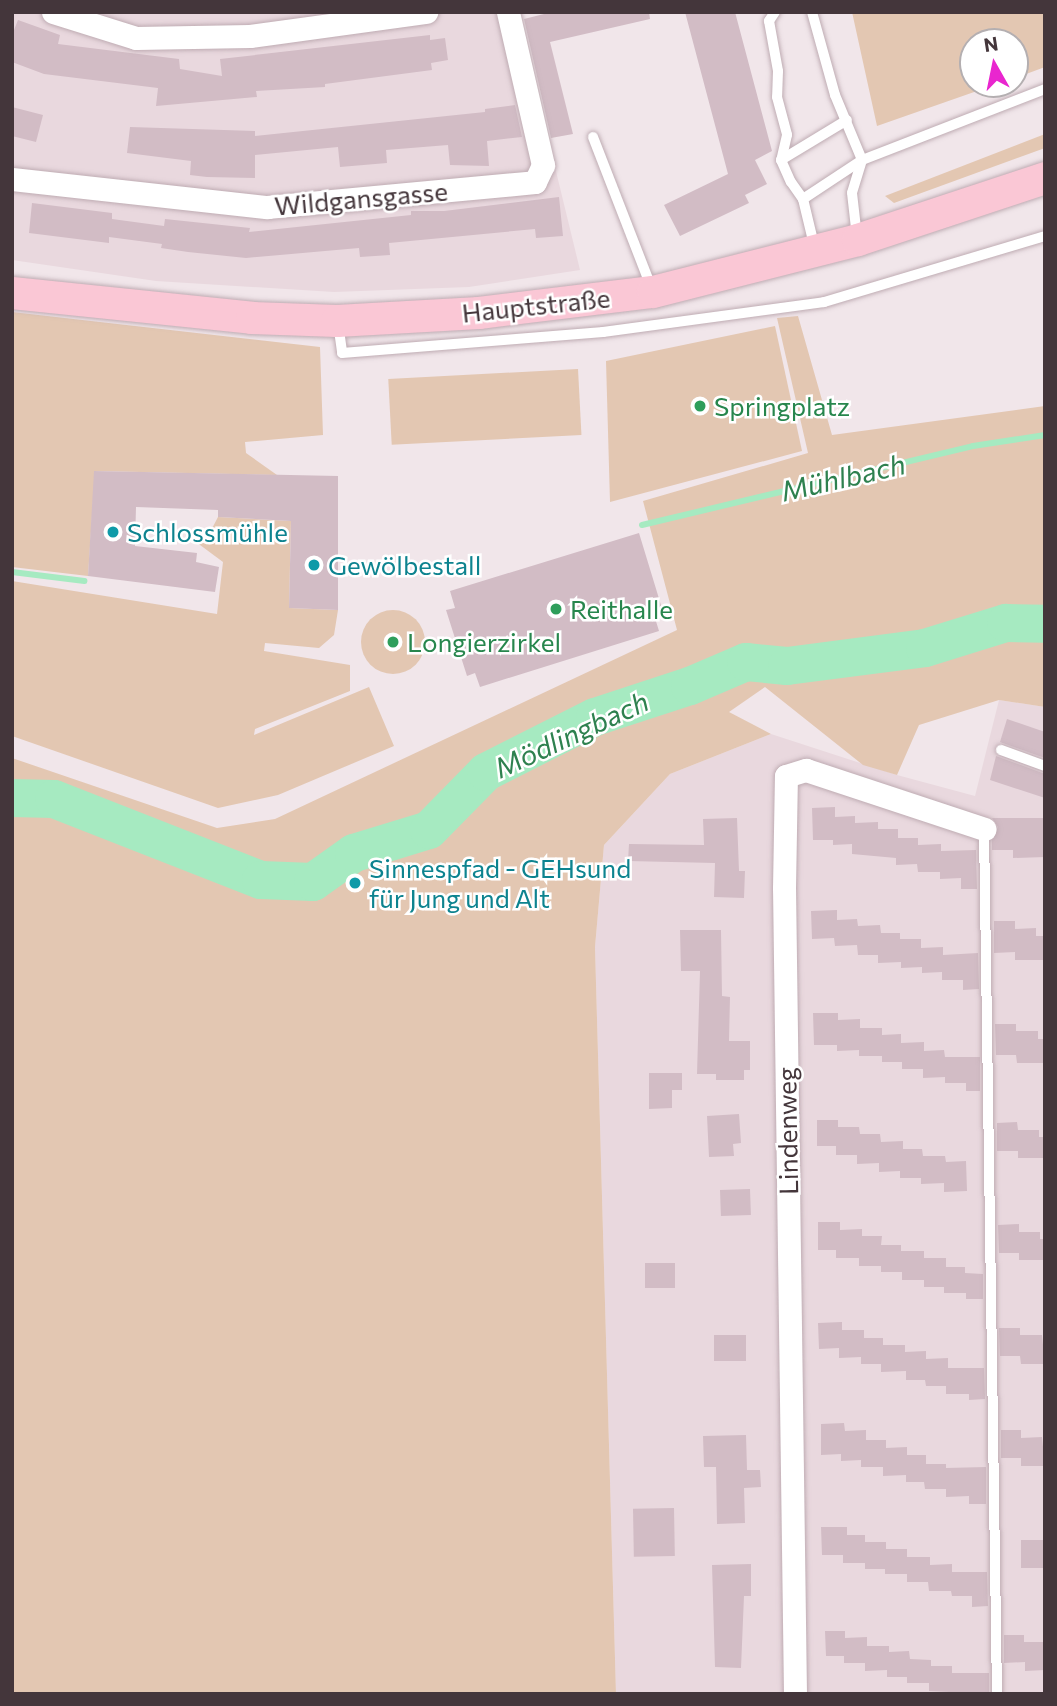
<!DOCTYPE html>
<meta charset="utf-8">
<style>
body{margin:0}
#map{position:relative;width:1057px;height:1706px;overflow:hidden;background:#f1e6ea;font-family:Commissioner,sans-serif}
div>[style]{position:absolute}
.residential>*{inset:0;background:#e9d8de}
.green>*{inset:0;background:#e3c7b2;transform-origin:0 0}
.round{border-radius:50%}
.stream>*{height:6px;margin:-3px;padding:0 3px;transform-origin:3px;border-radius:3px;background:#a6eac1}
.river>*{height:38px;margin:-19px;padding:0 19px;transform-origin:19px;border-radius:19px;background:#a6eac1}
.building>*{inset:0;background:#d2bcc5;transform-origin:0 0}
.roads{filter:drop-shadow(0 0 2px #bfacb3) drop-shadow(0 0 2px #bfacb3)}
.lane>*{height:10px;margin:-5px;padding:0 5px;transform-origin:5px;border-radius:5px;background:#fff}
.street>*{height:23px;margin:-11.5px;padding:0 11.5px;transform-origin:11.5px;border-radius:11.5px;background:#fff}
.secondary>*{height:32px;margin:-16px;padding:0 16px;transform-origin:16px;border-radius:16px;background:#fac7d5}
.dots>*{width:19px;height:19px;translate:-50% -50%;box-sizing:border-box;border:4px solid #fff;border-radius:50%}
span{translate:-50% -50%;white-space:nowrap;text-align:center;line-height:1.15;-webkit-text-stroke:5px #fff;paint-order:stroke}
.street-label{font-size:26px;color:#44363b}
.leisure-label{font-size:26px;color:#27864d}
.left{translate:0 -50%;text-align:left}
.culture-label{font-size:26px;color:#0d838f}
.water-label{font-size:28px;color:#2e814f;font-style:italic}
.frame{position:absolute;inset:0;border:14px solid #44363b;pointer-events:none}
.north{position:absolute;left:959px;top:28px;width:70px;height:70px;box-sizing:border-box;background:#fff;border:2px solid #b4afb1;border-radius:50%;rotate:351deg;font-size:19px;font-weight:700;line-height:28px;text-align:center;color:#44363b}
.north::after{content:'';display:block;margin:auto;width:24px;height:32px;background:#e926cf;clip-path:polygon(50% 0,100% 100%,50% 72%,0 100%)}
</style>
<div id="map">
<div class="residential">
<div style="clip-path:polygon(12px 12px,526px 12px,518px 15px,580px 270px,469px 287px,334px 292px,156px 281px,12px 260px)"></div>
<div style="clip-path:polygon(999px 700px,1045px 707px,1045px 1694px,616px 1694px,595px 947px,604px 845px,670px 774px,771px 734px,897px 775px,975px 796px)"></div>
</div>
<div class="green">
<div style="clip-path:polygon(852px 12px,1045px 12px,1045px 67px,1015px 78px,1015px 42px,973px 42px,973px 84px,997px 84px,877px 126px)"></div>
<div style="clip-path:polygon(1045px 134px,1045px 148px,894px 203px,885px 196px)"></div>
<div style="clip-path:polygon(12px 312px,320px 347px,323px 435px,245px 442px,246px 453px,277px 475px,95px 471px,88px 576px,12px 567px)"></div>
<div style="clip-path:polygon(798px 316px,832px 435px,1045px 406px,1045px 707px,999px 700px,919px 725px,897px 775px,863px 765px,765px 687px,729px 712px,771px 734px,670px 774px,604px 845px,595px 947px,616px 1694px,12px 1694px,12px 758px,217px 828px,275px 819px,677px 630px,643px 501px,808px 453px,777px 318px)"></div>
<div style="clip-path:polygon(775px 326px,802px 451px,610px 502px,606px 361px)"></div>
<div style="left:578px;top:369px;width:66px;height:190px;rotate:87deg"></div>
<div style="clip-path:polygon(218px 517px,291px 521px,289px 608px,338px 610px,334px 635px,319px 648px,265px 643px,264px 651px,350px 665px,350px 691px,255px 729px,254px 735px,369px 687px,394px 746px,278px 795px,218px 808px,12px 736px,12px 581px,217px 614px,223px 562px,196px 542px,207px 538px)"></div>
<div class="round" style="left:361px;top:610px;width:64px;height:64px"></div>
</div>
<div class="stream">
<div style="left:642px;top:525px;width:340px;rotate:-13.4deg"></div>
<div style="left:973px;top:446px;width:73px;rotate:-8.7deg"></div>
<div style="left:12px;top:572px;width:73px;rotate:7.1deg"></div>
</div>
<div class="river">
<div style="left:12px;top:798px;width:42px;rotate:1.4deg"></div>
<div style="left:54px;top:799px;width:222px;rotate:21.4deg"></div>
<div style="left:261px;top:880px;width:52px;rotate:2.2deg"></div>
<div style="left:313px;top:882px;width:50px;rotate:-35.3deg"></div>
<div style="left:354px;top:853px;width:78px;rotate:-17deg"></div>
<div style="left:429px;top:830px;width:81px;rotate:-45.5deg"></div>
<div style="left:486px;top:772px;width:122px;rotate:-26.8deg"></div>
<div style="left:595px;top:717px;width:100px;rotate:-18.1deg"></div>
<div style="left:690px;top:686px;width:61px;rotate:-23.2deg"></div>
<div style="left:746px;top:662px;width:41px;rotate:5.6deg"></div>
<div style="left:787px;top:666px;width:139px;rotate:-7.4deg"></div>
<div style="left:925px;top:648px;width:85px;rotate:-17.2deg"></div>
<div style="left:1006px;top:623px;width:39px;rotate:1deg"></div>
</div>
<div class="building">
<div style="clip-path:polygon(552px 12px,649px 12px,650px 19px,550px 42px,573px 134px,551px 138px,524px 19px)"></div>
<div style="clip-path:polygon(685px 12px,735px 12px,772px 151px,755px 160px,767px 184px,745px 195px,749px 203px,680px 236px,664px 205px,728px 174px)"></div>
<div style="clip-path:polygon(18px 20px,60px 35px,58px 44px,179px 59px,180px 69px,222px 76px,220px 59px,430px 35px,430px 40px,445px 38px,448px 60px,431px 63px,432px 70px,325px 84px,325px 87px,256px 91px,257px 97px,156px 106px,158px 88px,44px 74px,12px 62px,12px 35px)"></div>
<div style="clip-path:polygon(515px 105px,522px 137px,487px 141px,489px 166px,450px 165px,448px 145px,386px 150px,387px 163px,340px 167px,338px 147px,255px 155px,255px 178px,207px 177px,190px 175px,191px 161px,127px 153px,130px 127px,255px 131px,255px 136px,485px 112px,485px 109px)"></div>
<div style="clip-path:polygon(12px 107px,43px 115px,36px 142px,12px 136px)"></div>
<div style="clip-path:polygon(559px 197px,563px 236px,536px 238px,535px 229px,389px 243px,390px 255px,360px 257px,359px 248px,246px 258px,188px 252px,161px 248px,162px 244px,109px 237px,109px 243px,29px 233px,32px 203px,112px 213px,112px 219px,164px 226px,165px 219px,250px 228px,249px 232px,411px 215px,411px 211px,444px 211px)"></div>
<div style="clip-path:polygon(94px 471px,338px 476px,338px 610px,289px 608px,291px 521px,218px 517px,218px 510px,136px 507px,135px 546px,197px 553px,196px 562px,219px 567px,215px 592px,88px 576px)"></div>
<div style="clip-path:polygon(639px 533px,664px 615px,655px 618px,659px 631px,480px 687px,475px 673px,467px 676px,446px 610px,455px 608px,450px 591px)"></div>
<div style="clip-path:polygon(1007px 719px,1045px 732px,1045px 758px,1000px 742px)"></div>
<div style="clip-path:polygon(996px 756px,1045px 774px,1045px 798px,990px 780px)"></div>
<div style="clip-path:polygon(835px 807px,835px 817px,855px 816px,855px 823px,878px 822px,878px 829px,898px 829px,898px 838px,918px 838px,918px 845px,941px 844px,941px 851px,976px 850px,977px 889px,961px 889px,961px 878px,940px 879px,940px 872px,918px 872px,917px 864px,896px 865px,896px 858px,852px 854px,852px 844px,833px 845px,833px 840px,813px 840px,812px 808px)"></div>
<div style="clip-path:polygon(737px 818px,739px 871px,745px 871px,744px 898px,714px 897px,715px 863px,628px 861px,629px 844px,704px 845px,703px 819px)"></div>
<div style="clip-path:polygon(992px 818px,1045px 818px,1045px 857px,1013px 858px,1013px 850px,992px 850px,992px 840px,998px 827px)"></div>
<div style="clip-path:polygon(837px 910px,837px 920px,857px 919px,858px 926px,880px 925px,881px 933px,900px 933px,900px 939px,921px 939px,921px 948px,943px 947px,943px 955px,978px 953px,979px 989px,963px 990px,963px 980px,942px 980px,942px 972px,922px 973px,922px 967px,901px 968px,901px 962px,878px 963px,878px 955px,858px 955px,857px 945px,835px 946px,834px 938px,812px 939px,811px 911px)"></div>
<div style="clip-path:polygon(994px 921px,1015px 921px,1015px 929px,1036px 928px,1036px 936px,1045px 936px,1045px 960px,1015px 960px,1015px 952px,994px 953px)"></div>
<div style="clip-path:polygon(680px 930px,721px 930px,722px 996px,730px 997px,729px 1041px,750px 1041px,750px 1070px,744px 1070px,744px 1080px,716px 1080px,716px 1074px,697px 1074px,700px 971px,681px 971px)"></div>
<div style="clip-path:polygon(813px 1013px,838px 1013px,838px 1020px,860px 1019px,860px 1028px,882px 1028px,882px 1035px,901px 1034px,901px 1043px,924px 1042px,924px 1051px,944px 1050px,945px 1057px,980px 1057px,980px 1091px,966px 1091px,966px 1083px,945px 1083px,945px 1077px,923px 1078px,923px 1069px,902px 1069px,902px 1062px,882px 1062px,882px 1056px,859px 1056px,859px 1050px,837px 1051px,837px 1045px,814px 1045px)"></div>
<div style="clip-path:polygon(995px 1024px,1016px 1024px,1016px 1031px,1038px 1031px,1038px 1039px,1045px 1039px,1045px 1063px,1017px 1063px,1016px 1055px,996px 1055px)"></div>
<div style="clip-path:polygon(649px 1073px,682px 1073px,682px 1090px,672px 1090px,672px 1108px,649px 1109px)"></div>
<div style="clip-path:polygon(739px 1114px,741px 1143px,733px 1144px,734px 1156px,709px 1157px,707px 1116px)"></div>
<div style="clip-path:polygon(817px 1120px,838px 1120px,838px 1127px,859px 1127px,860px 1134px,880px 1134px,881px 1142px,903px 1141px,903px 1149px,922px 1149px,923px 1156px,945px 1156px,946px 1162px,966px 1161px,967px 1191px,944px 1192px,944px 1183px,921px 1184px,921px 1178px,900px 1178px,900px 1171px,879px 1172px,879px 1163px,857px 1164px,857px 1155px,836px 1155px,836px 1146px,817px 1146px)"></div>
<div style="clip-path:polygon(1017px 1122px,1018px 1130px,1039px 1130px,1039px 1137px,1045px 1137px,1045px 1158px,1018px 1158px,1018px 1151px,997px 1151px,997px 1123px)"></div>
<div style="left:750px;top:1189px;width:26px;height:30px;rotate:88deg"></div>
<div style="clip-path:polygon(818px 1222px,840px 1222px,840px 1230px,862px 1229px,862px 1236px,882px 1236px,881px 1245px,901px 1245px,901px 1251px,924px 1251px,924px 1258px,946px 1258px,946px 1267px,965px 1267px,965px 1273px,983px 1274px,983px 1299px,966px 1299px,966px 1293px,944px 1293px,944px 1287px,924px 1287px,924px 1280px,902px 1280px,902px 1272px,881px 1272px,881px 1266px,859px 1266px,859px 1258px,836px 1258px,836px 1250px,818px 1250px)"></div>
<div style="clip-path:polygon(1019px 1224px,1019px 1232px,1040px 1232px,1040px 1239px,1045px 1239px,1045px 1260px,1019px 1260px,1019px 1253px,999px 1253px,998px 1225px)"></div>
<div style="left:645px;top:1263px;width:30px;height:25px"></div>
<div style="clip-path:polygon(842px 1322px,842px 1330px,864px 1330px,864px 1338px,883px 1338px,883px 1345px,905px 1345px,905px 1352px,926px 1351px,926px 1359px,948px 1358px,948px 1368px,984px 1368px,985px 1399px,969px 1400px,969px 1394px,946px 1394px,946px 1386px,926px 1386px,925px 1380px,906px 1380px,906px 1371px,881px 1372px,881px 1364px,861px 1364px,861px 1357px,839px 1358px,839px 1348px,819px 1349px,818px 1323px)"></div>
<div style="clip-path:polygon(999px 1328px,1020px 1328px,1020px 1335px,1042px 1335px,1045px 1364px,1021px 1364px,1020px 1356px,1000px 1356px)"></div>
<div style="left:746px;top:1335px;width:26px;height:32px;rotate:90deg"></div>
<div style="clip-path:polygon(844px 1423px,845px 1431px,866px 1430px,866px 1440px,886px 1440px,886px 1448px,907px 1447px,907px 1455px,926px 1455px,926px 1464px,946px 1464px,946px 1468px,986px 1467px,986px 1504px,969px 1504px,969px 1496px,946px 1497px,946px 1489px,925px 1489px,924px 1482px,906px 1482px,906px 1475px,883px 1476px,883px 1467px,861px 1467px,861px 1460px,841px 1461px,841px 1454px,821px 1455px,821px 1424px)"></div>
<div style="clip-path:polygon(1001px 1430px,1021px 1430px,1021px 1438px,1042px 1437px,1045px 1466px,1021px 1466px,1021px 1458px,1001px 1458px)"></div>
<div style="clip-path:polygon(746px 1435px,747px 1470px,760px 1470px,761px 1487px,744px 1488px,745px 1523px,717px 1524px,716px 1467px,704px 1467px,703px 1436px)"></div>
<div style="left:674px;top:1508px;width:48px;height:41px;rotate:89deg"></div>
<div style="clip-path:polygon(821px 1527px,847px 1527px,847px 1535px,865px 1535px,865px 1542px,886px 1542px,886px 1549px,907px 1549px,907px 1557px,930px 1557px,930px 1565px,952px 1564px,952px 1572px,987px 1572px,988px 1606px,972px 1607px,972px 1596px,952px 1596px,951px 1591px,929px 1591px,928px 1582px,907px 1582px,907px 1574px,885px 1574px,885px 1569px,865px 1569px,865px 1563px,843px 1563px,843px 1555px,822px 1555px)"></div>
<div style="left:1021px;top:1540px;width:23px;height:28px"></div>
<div style="clip-path:polygon(751px 1564px,751px 1596px,744px 1596px,741px 1668px,715px 1667px,712px 1565px)"></div>
<div style="clip-path:polygon(825px 1631px,845px 1631px,845px 1638px,867px 1637px,867px 1646px,889px 1646px,889px 1652px,909px 1651px,910px 1659px,931px 1660px,931px 1666px,952px 1666px,952px 1673px,989px 1673px,989px 1694px,929px 1691px,929px 1683px,907px 1683px,907px 1677px,887px 1677px,887px 1670px,865px 1671px,865px 1663px,844px 1663px,844px 1656px,826px 1656px)"></div>
<div style="clip-path:polygon(1004px 1635px,1024px 1635px,1024px 1642px,1045px 1642px,1045px 1670px,1025px 1671px,1025px 1662px,1004px 1663px)"></div>
</div>
<div class="roads">
<div class="lane">
<div style="left:775px;top:12px;width:11px;rotate:124deg"></div>
<div style="left:769px;top:21px;width:51px;rotate:79.8deg"></div>
<div style="left:778px;top:71px;width:26px;rotate:92deg"></div>
<div style="left:777px;top:97px;width:39px;rotate:75deg"></div>
<div style="left:787px;top:135px;width:26px;rotate:103deg"></div>
<div style="left:781px;top:160px;width:24px;rotate:66deg"></div>
<div style="left:791px;top:182px;width:21px;rotate:55deg"></div>
<div style="left:803px;top:199px;width:51px;rotate:76.5deg"></div>
<div style="left:812px;top:12px;width:86px;rotate:74.5deg"></div>
<div style="left:835px;top:95px;width:70px;rotate:67.4deg"></div>
<div style="left:862px;top:160px;width:34px;rotate:107deg"></div>
<div style="left:852px;top:193px;width:44px;rotate:83.5deg"></div>
<div style="left:593px;top:137px;width:163px;rotate:68.8deg"></div>
<div style="left:781px;top:160px;width:77px;rotate:-31.2deg"></div>
<div style="left:803px;top:199px;width:71px;rotate:-33.5deg"></div>
<div style="left:862px;top:160px;width:196px;rotate:-21.2deg"></div>
<div style="left:338px;top:323px;width:30px;rotate:82deg"></div>
<div style="left:342px;top:353px;width:262px;rotate:-4.6deg"></div>
<div style="left:603px;top:332px;width:223px;rotate:-7.7deg"></div>
<div style="left:824px;top:302px;width:231px;rotate:-16.6deg"></div>
<div style="left:1001px;top:750px;width:47px;rotate:20deg"></div>
<div style="left:984px;top:829px;width:865px;rotate:89.14deg"></div>
</div>
<div class="street">
<div style="left:53px;top:12px;width:87px;rotate:17.4deg"></div>
<div style="left:136px;top:38px;width:114px;rotate:-1deg"></div>
<div style="left:250px;top:36px;width:178px;rotate:-7.8deg"></div>
<div style="left:12px;top:179px;width:257px;rotate:6.3deg"></div>
<div style="left:267px;top:207px;width:269px;rotate:-5.3deg"></div>
<div style="left:535px;top:182px;width:19px;rotate:-65deg"></div>
<div style="left:543px;top:165px;width:157px;rotate:-102.9deg"></div>
<div style="left:795px;top:1694px;width:806px;rotate:-90.78deg"></div>
<div style="left:784px;top:888px;width:112px;rotate:-89deg"></div>
<div style="left:786px;top:776px;width:21px;rotate:-17deg"></div>
<div style="left:806px;top:770px;width:188px;rotate:18.3deg"></div>
</div>
<div class="secondary">
<div style="left:12px;top:293px;width:241px;rotate:5.9deg"></div>
<div style="left:252px;top:318px;width:85px;rotate:2deg"></div>
<div style="left:337px;top:321px;width:142px;rotate:-3.2deg"></div>
<div style="left:479px;top:313px;width:175px;rotate:-6.9deg"></div>
<div style="left:653px;top:292px;width:211px;rotate:-14.2deg"></div>
<div style="left:858px;top:240px;width:197px;rotate:-18.3deg"></div>
</div>
</div>
<div class="dots">
<div style="left:700px;top:406px;background:#2e9e5b"></div>
<div style="left:113px;top:532px;background:#0f9aa8"></div>
<div style="left:314px;top:565px;background:#0f9aa8"></div>
<div style="left:556px;top:609px;background:#2e9e5b"></div>
<div style="left:393px;top:642px;background:#2e9e5b"></div>
<div style="left:355px;top:883px;background:#0f9aa8"></div>
</div>
<div class="street-label">
<span style="left:361px;top:198px;rotate:-5deg">Wildgansgasse</span>
<span style="left:536px;top:305px;rotate:-6deg">Hauptstraße</span>
<span style="left:787px;top:1131px;rotate:-91deg">Lindenweg</span>
</div>
<div class="leisure-label">
<span class="left" style="left:714px;top:406px">Springplatz</span>
<span class="left" style="left:570px;top:609px">Reithalle</span>
<span class="left" style="left:407px;top:642px">Longierzirkel</span>
</div>
<div class="culture-label">
<span class="left" style="left:127px;top:532px">Schlossmühle</span>
<span class="left" style="left:328px;top:565px">Gewölbestall</span>
<span class="left" style="left:369px;top:883px">Sinnespfad - GEHsund<br>für Jung und Alt</span>
</div>
<div class="water-label">
<span style="left:843px;top:477px;rotate:-13deg">Mühlbach</span>
<span style="left:571px;top:734px;rotate:-25deg">Mödlingbach</span>
</div>
<div class="frame"></div>
<div class="north">N</div>
</div>
